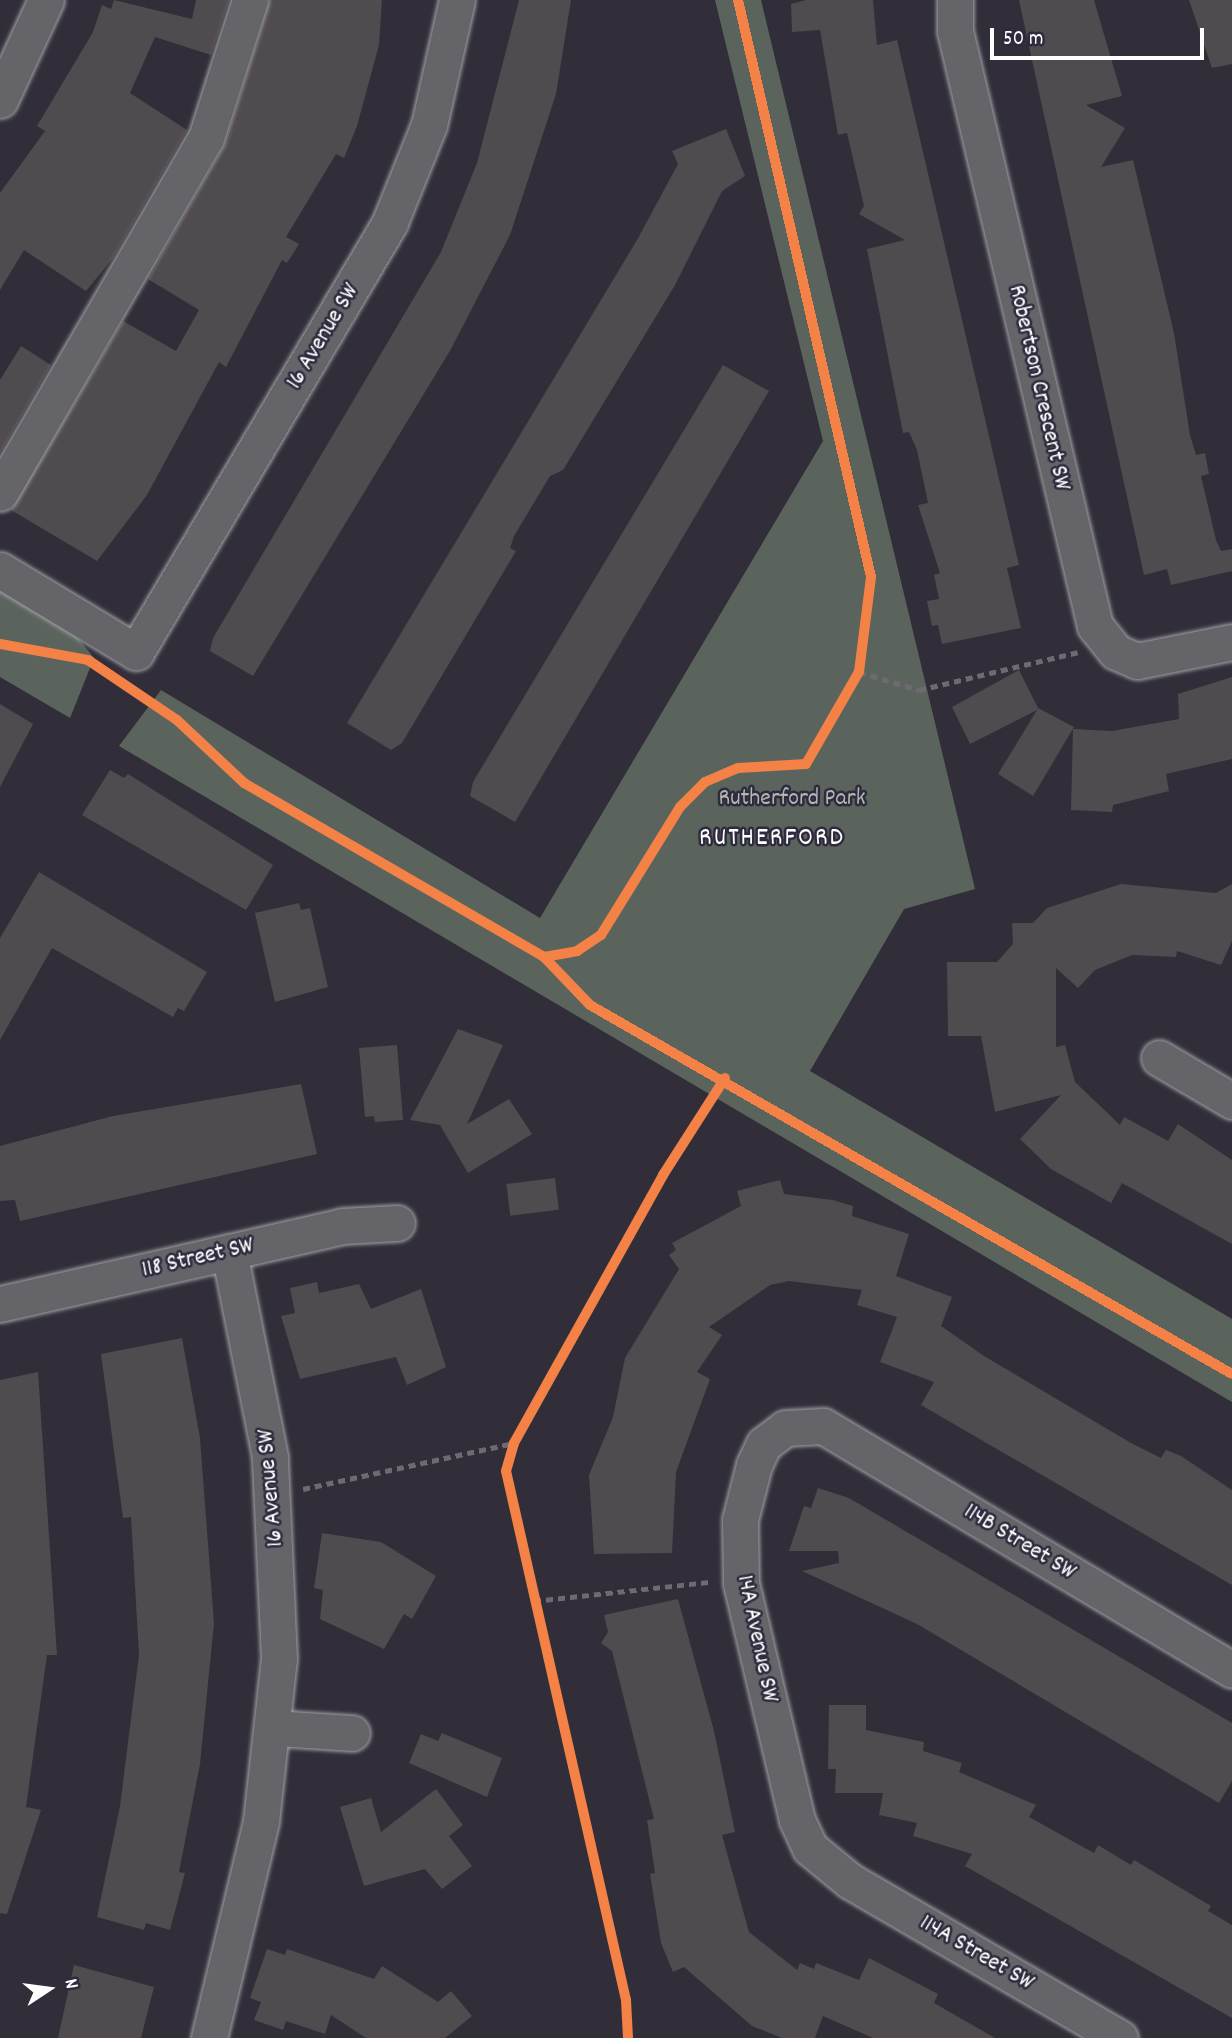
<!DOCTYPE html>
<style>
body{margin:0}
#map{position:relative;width:1232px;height:2038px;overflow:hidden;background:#312e39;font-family:Dekko,sans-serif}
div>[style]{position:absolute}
.green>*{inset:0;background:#5b645c}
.building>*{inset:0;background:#4f4b4f;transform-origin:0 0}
.path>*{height:4.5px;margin-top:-2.25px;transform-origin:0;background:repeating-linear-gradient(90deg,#6d6b71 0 7px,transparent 0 12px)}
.roads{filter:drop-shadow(0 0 2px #a2a1a6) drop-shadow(0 0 2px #a2a1a6)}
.minor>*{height:35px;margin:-17.5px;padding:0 17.5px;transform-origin:17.5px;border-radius:17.5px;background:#656469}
.cycleway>*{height:10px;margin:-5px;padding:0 5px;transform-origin:5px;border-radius:5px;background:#f48246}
span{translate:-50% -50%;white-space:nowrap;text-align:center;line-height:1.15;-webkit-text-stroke:5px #2f2a3d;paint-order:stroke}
.street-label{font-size:24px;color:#fff}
.park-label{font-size:24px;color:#b0b6b0}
.neighbourhood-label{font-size:26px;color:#fff;letter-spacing:2px}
.north{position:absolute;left:14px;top:1954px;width:70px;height:70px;-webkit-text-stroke:5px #2f2a3d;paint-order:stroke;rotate:77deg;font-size:19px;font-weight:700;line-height:28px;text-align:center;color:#fff}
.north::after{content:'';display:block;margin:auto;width:24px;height:32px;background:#fff;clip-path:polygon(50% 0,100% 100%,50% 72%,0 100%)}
.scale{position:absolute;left:990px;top:28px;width:214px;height:32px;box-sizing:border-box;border:4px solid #fff;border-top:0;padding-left:9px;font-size:21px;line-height:24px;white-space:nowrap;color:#fff;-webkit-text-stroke:5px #2f2a3d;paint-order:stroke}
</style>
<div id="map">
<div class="green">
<div style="clip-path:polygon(715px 0,761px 0,975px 889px,904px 909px,810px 1071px,1232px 1319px,1232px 1402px,119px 746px,161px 690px,540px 918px,823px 441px)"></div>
<div style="clip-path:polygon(0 590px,74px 633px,94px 658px,70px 718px,0 677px)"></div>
</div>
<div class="building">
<div style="clip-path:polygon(114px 0,192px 19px,196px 0,229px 0,211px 55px,155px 37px,130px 93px,187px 130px,113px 258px,86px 291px,24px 250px,0 290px,0 193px,45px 131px,37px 126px,93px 32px,102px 5px,111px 9px)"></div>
<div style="clip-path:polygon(270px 0,382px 0,379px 45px,357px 126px,344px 158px,336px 154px,286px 237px,299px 244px,287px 263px,282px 260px,226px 367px,219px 362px,147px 495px,97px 561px,11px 510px,123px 321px,176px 351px,199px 310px,148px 279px,225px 144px)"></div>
<div style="clip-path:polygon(519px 0,571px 0,556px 94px,510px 235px,451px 349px,253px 676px,210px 651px,213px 638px,441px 252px,477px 163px)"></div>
<div style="clip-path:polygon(806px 0,873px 0,877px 45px,897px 40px,1019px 565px,1007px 568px,1021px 628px,942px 644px,938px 625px,932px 626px,927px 601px,939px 599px,934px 575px,940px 573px,918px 505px,928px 503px,917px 450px,909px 432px,903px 433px,867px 249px,905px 240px,859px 214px,864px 206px,847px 133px,838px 135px,820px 30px,792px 32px,791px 4px)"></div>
<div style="clip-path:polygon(1019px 0,1094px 0,1122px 96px,1086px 105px,1125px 128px,1101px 167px,1133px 160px,1174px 333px,1190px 435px,1196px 455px,1205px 453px,1209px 474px,1201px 476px,1216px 540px,1221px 551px,1232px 549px,1232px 571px,1171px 585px,1167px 569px,1144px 575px)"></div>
<div style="clip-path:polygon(1189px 0,1232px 0,1232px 64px,1212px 68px)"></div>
<div style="clip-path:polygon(726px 129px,745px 176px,722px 191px,675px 285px,563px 470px,550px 476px,514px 536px,510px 548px,516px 551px,402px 743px,391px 750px,347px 723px,637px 240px,678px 164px,672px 151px)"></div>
<div style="clip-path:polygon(21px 346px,51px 365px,0 453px,0 380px)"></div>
<div style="clip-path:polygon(723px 365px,769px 391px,515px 822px,470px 796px,473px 782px)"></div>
<div style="clip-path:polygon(1019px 670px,1038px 708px,1074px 727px,1033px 796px,998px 774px,1037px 710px,970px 744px,952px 707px)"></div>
<div style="clip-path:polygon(1232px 677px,1232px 759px,1166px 774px,1169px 791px,1113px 805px,1112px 812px,1071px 810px,1073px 729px,1112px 731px,1179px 719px,1178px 694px)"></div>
<div style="clip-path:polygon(0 704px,33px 724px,0 787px)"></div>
<div style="clip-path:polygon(110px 770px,124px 778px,128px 774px,273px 865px,246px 910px,82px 815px)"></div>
<div style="clip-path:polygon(39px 872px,207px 972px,184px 1011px,178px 1008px,173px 1017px,52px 948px,0 1040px,0 938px)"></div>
<div style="clip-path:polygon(1121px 884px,1216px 893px,1232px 884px,1232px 941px,1221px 965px,1177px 951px,1176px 957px,1132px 955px,1095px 970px,1078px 988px,1056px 968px,1056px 1047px,1065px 1045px,1075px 1082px,1120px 1125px,1124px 1117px,1168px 1141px,1178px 1124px,1232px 1160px,1232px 1244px,1122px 1183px,1111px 1203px,1051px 1169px,1020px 1139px,1061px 1095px,995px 1112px,981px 1036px,948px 1036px,947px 962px,997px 962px,1013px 944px,1012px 923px,1033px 923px,1047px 908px)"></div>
<div style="clip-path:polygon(299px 903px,301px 910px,310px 908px,328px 987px,275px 1002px,255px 913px)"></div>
<div style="clip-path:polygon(458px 1029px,503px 1045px,467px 1124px,509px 1099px,532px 1134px,468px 1173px,440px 1125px,410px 1120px)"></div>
<div style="clip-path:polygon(397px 1045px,403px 1120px,375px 1122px,374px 1116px,365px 1117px,359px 1048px)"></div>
<div style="clip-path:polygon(301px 1084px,317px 1154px,20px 1221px,15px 1200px,0 1201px,0 1146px,113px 1116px)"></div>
<div style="left:555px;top:1178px;width:32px;height:49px;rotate:83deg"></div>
<div style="clip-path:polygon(780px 1180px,784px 1194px,833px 1200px,853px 1206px,852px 1216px,909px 1234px,896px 1276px,952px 1297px,941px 1326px,984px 1356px,1131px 1443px,1161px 1458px,1166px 1450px,1181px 1456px,1232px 1490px,1232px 1585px,921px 1405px,934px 1382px,880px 1362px,897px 1317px,857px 1305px,862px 1290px,789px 1281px,770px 1285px,709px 1327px,722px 1335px,697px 1372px,710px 1379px,676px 1472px,672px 1553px,594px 1554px,589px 1475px,613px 1417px,625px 1358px,679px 1269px,669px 1255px,676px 1250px,672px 1243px,741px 1206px,737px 1191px)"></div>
<div style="clip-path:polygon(317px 1282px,319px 1293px,359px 1284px,371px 1309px,421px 1289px,446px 1367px,407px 1385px,396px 1357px,300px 1379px,281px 1316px,295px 1313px,290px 1288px)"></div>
<div style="clip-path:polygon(182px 1338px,200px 1438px,214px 1623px,200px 1764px,179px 1872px,185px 1873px,170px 1930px,146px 1923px,144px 1930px,97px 1917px,120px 1806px,139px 1655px,131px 1517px,123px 1518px,101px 1354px)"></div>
<div style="clip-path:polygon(38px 1372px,57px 1655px,47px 1655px,26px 1807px,41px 1810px,7px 1914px,0 1913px,0 1380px)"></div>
<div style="clip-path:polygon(818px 1488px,849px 1498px,1232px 1723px,1232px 1781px,1219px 1803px,917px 1624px,802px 1571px,839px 1563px,838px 1551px,789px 1551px,804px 1506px,811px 1508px)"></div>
<div style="clip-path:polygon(322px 1533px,381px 1542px,436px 1576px,412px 1619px,404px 1614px,384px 1649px,320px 1619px,323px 1590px,314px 1588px)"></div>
<div style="clip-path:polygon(678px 1599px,714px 1731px,735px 1832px,722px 1835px,749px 1932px,797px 1970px,800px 1963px,814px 1969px,816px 1963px,859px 1980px,869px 1958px,938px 1994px,934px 2003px,995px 2038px,873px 2038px,823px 2016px,815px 2038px,782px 2038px,752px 2026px,684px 1967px,673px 1972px,661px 1943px,650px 1874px,655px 1873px,647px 1820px,654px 1819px,612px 1651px,601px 1643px,608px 1632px,604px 1615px)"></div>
<div style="clip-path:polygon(829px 1705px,866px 1705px,866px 1730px,924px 1742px,923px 1751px,962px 1763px,959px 1772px,1036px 1805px,1029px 1817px,1094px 1853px,1098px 1845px,1131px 1865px,1134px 1860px,1211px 1906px,1208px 1911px,1232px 1925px,1232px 2018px,965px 1866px,972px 1854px,913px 1836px,917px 1823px,879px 1815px,883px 1793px,835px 1793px,836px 1769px,828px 1769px)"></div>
<div style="clip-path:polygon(442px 1733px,502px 1758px,487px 1797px,409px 1763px,421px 1734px,438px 1741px)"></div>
<div style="clip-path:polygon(436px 1789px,463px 1825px,449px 1836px,472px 1866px,442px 1889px,425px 1869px,364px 1886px,340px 1807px,371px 1798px,381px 1832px)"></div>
<div style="clip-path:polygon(267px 1949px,285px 1955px,287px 1949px,374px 1979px,382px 1966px,438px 2002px,451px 1991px,472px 2016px,445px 2038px,366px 2038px,331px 2015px,325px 2034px,286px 2021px,283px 2030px,254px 2020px,261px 2002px,250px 1998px)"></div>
<div style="clip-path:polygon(74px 1965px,154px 1987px,141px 2038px,58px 2038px)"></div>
</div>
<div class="path">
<div style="left:859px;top:672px;width:63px;rotate:16.7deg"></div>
<div style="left:919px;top:690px;width:163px;rotate:-13.4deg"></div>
<div style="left:303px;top:1489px;width:216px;rotate:-12.3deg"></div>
<div style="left:534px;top:1601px;width:177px;rotate:-6.2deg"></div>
</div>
<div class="roads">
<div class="minor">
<div style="left:955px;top:0;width:31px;rotate:90deg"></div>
<div style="left:955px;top:31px;width:611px;rotate:76.76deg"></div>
<div style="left:1095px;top:626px;width:33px;rotate:51deg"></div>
<div style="left:1116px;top:652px;width:23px;rotate:23deg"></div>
<div style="left:1137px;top:661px;width:97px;rotate:-11.3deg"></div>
<div style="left:0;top:100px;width:110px;rotate:-65.3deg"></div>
<div style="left:0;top:493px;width:410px;rotate:-59.9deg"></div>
<div style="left:206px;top:138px;width:145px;rotate:-72.3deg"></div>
<div style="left:0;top:570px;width:159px;rotate:31.1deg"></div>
<div style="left:136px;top:652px;width:499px;rotate:-59.4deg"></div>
<div style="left:390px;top:222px;width:105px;rotate:-68.1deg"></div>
<div style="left:429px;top:125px;width:128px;rotate:-77.4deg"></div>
<div style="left:1159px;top:1058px;width:85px;rotate:30.5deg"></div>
<div style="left:0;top:1304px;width:351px;rotate:-12.8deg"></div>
<div style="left:342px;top:1226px;width:55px;rotate:-3.1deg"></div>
<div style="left:275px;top:1728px;width:77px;rotate:3.7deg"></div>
<div style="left:209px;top:2038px;width:223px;rotate:-76.5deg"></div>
<div style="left:261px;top:1821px;width:163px;rotate:-83.7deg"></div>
<div style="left:279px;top:1659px;width:202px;rotate:-92.6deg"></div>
<div style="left:270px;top:1457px;width:209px;rotate:-101.3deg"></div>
<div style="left:1120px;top:2038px;width:312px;rotate:-149.8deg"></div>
<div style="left:850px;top:1881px;width:52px;rotate:-140.5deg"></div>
<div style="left:810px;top:1848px;width:31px;rotate:-115deg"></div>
<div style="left:797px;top:1820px;width:244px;rotate:-103.3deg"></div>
<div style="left:741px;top:1583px;width:63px;rotate:-90.9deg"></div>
<div style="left:740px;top:1520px;width:57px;rotate:-75.7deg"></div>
<div style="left:754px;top:1465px;width:23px;rotate:-65deg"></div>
<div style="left:764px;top:1444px;width:26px;rotate:-37deg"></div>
<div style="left:785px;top:1428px;width:38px;rotate:-3deg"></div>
<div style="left:823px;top:1426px;width:476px;rotate:30.8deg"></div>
</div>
</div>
<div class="cycleway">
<div style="left:0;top:644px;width:89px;rotate:10.3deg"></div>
<div style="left:88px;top:660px;width:107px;rotate:34deg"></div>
<div style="left:177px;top:720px;width:92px;rotate:43.2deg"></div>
<div style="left:244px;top:783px;width:347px;rotate:30.1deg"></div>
<div style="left:544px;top:957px;width:34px;rotate:-10deg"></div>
<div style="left:577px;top:951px;width:29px;rotate:-34deg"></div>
<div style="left:601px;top:935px;width:150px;rotate:-58.3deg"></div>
<div style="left:680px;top:807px;width:35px;rotate:-45deg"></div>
<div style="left:705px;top:782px;width:36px;rotate:-23deg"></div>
<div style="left:738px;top:768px;width:68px;rotate:-3.4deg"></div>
<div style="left:806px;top:764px;width:106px;rotate:-60.1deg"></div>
<div style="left:859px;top:672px;width:96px;rotate:-82.8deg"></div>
<div style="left:871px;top:577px;width:592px;rotate:-102.98deg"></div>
<div style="left:544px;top:957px;width:66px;rotate:46.2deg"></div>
<div style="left:590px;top:1005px;width:740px;rotate:29.89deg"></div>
<div style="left:628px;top:2038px;width:38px;rotate:-93deg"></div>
<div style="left:626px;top:2000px;width:542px;rotate:-102.78deg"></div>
<div style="left:506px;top:1471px;width:29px;rotate:-74deg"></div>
<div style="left:514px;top:1443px;width:307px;rotate:-60.9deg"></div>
<div style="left:663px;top:1175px;width:115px;rotate:-57.4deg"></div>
</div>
<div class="street-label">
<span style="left:324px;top:337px;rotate:-59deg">16 Avenue SW</span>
<span style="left:1038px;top:388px;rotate:77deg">Robertson Crescent SW</span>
<span style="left:198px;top:1259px;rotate:-13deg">118 Street SW</span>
<span style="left:272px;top:1488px;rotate:-95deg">16 Avenue SW</span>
<span style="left:1019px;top:1543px;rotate:31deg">114B Street SW</span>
<span style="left:756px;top:1639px;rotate:78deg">14A Avenue SW</span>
<span style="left:976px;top:1954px;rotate:30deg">114A Street SW</span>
</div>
<div class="park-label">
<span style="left:792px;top:800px">Rutherford Park</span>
</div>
<div class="neighbourhood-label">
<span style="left:772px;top:839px">RUTHERFORD</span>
</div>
<div class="north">N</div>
<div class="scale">50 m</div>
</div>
